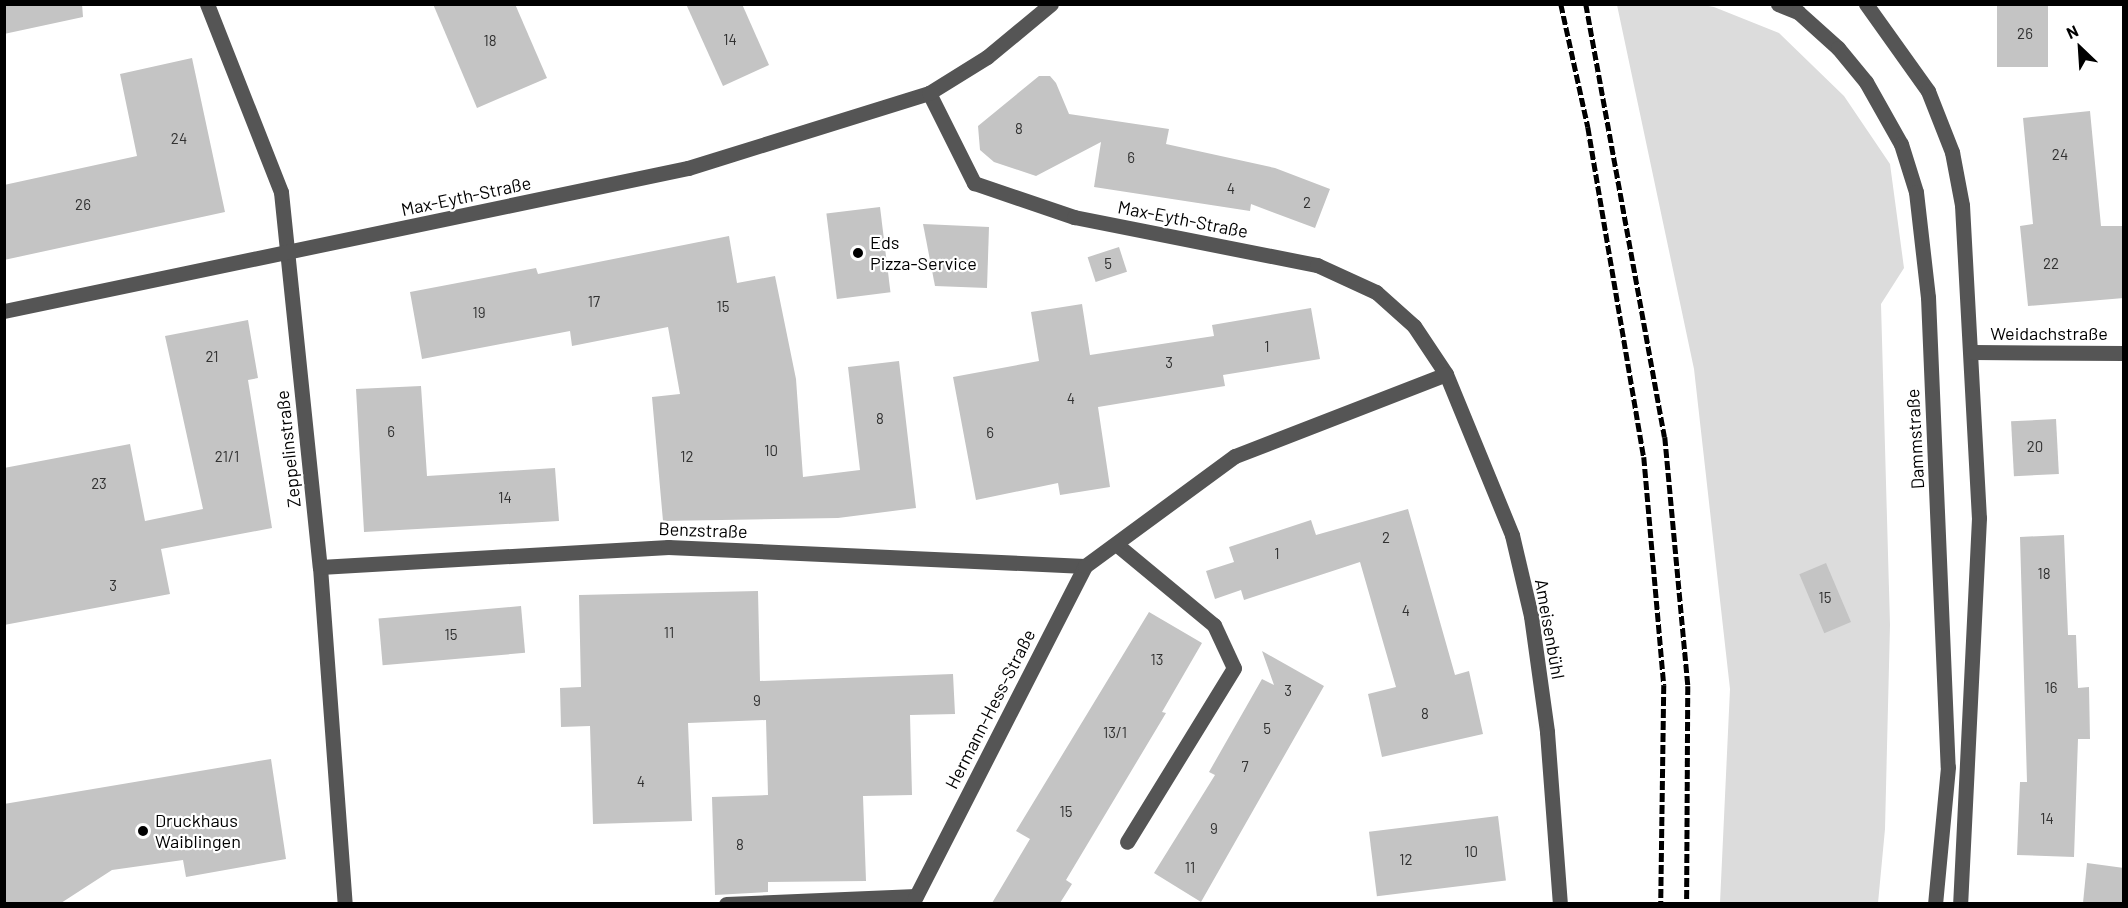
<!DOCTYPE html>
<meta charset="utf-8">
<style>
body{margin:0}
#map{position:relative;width:2128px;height:908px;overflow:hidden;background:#fff;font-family:Barlow,sans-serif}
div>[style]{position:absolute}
.green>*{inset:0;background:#dcdcdc}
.building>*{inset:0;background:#c4c4c4;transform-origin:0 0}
.minor>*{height:15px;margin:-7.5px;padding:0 7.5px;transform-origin:7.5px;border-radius:7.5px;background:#555}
.rail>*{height:4.5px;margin-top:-2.25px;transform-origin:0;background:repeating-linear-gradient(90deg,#000 0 9px,transparent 0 12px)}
.dots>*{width:16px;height:16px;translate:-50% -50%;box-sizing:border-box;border:3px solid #fff;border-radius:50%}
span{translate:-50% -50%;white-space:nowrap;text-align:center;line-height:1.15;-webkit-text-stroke:4.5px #fff;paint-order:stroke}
.number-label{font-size:15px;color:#313131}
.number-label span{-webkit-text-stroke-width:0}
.street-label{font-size:18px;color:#000}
.poi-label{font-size:18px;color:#000}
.left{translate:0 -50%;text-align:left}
.frame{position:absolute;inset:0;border:6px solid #000;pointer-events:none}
.north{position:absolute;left:2050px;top:18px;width:60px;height:60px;-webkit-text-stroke:4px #fff;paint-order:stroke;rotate:335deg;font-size:16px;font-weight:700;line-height:24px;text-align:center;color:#000}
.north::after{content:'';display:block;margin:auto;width:21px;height:27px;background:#000;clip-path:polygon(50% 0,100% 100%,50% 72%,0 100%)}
</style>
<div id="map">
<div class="green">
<div style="clip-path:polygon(1697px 4px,1714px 7px,1779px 33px,1844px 96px,1890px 164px,1904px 268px,1881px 304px,1890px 625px,1885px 829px,1878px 903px,1720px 903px,1730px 689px,1694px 369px,1617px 5px)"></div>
</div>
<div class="building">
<div style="clip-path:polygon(4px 4px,82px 4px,83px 17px,4px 34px)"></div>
<div style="clip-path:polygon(433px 4px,515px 4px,547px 78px,477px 108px)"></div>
<div style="clip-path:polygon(686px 4px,742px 4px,769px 65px,723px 86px)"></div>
<div style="left:1997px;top:4px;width:51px;height:63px"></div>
<div style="clip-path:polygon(192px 58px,225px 212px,4px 260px,4px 185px,137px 156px,120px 74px)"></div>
<div style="clip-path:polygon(1039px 76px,1050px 76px,1056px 83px,1069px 114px,1169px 129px,1166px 144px,1275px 168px,1330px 189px,1315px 228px,1251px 204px,1250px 211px,1094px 187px,1101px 142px,1036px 176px,994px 162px,980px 150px,978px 126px)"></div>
<div style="clip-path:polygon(2090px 111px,2101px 226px,2124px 226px,2124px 298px,2028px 306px,2020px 226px,2033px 224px,2023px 118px)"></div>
<div style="left:880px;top:207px;width:86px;height:54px;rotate:83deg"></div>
<div style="clip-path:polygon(923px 224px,989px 227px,987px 288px,935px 286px)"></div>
<div style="clip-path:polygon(729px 236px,737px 283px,775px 276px,796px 379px,803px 477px,860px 470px,848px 367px,899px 361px,916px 508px,838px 518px,663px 521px,652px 397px,680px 394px,668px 327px,572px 346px,570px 331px,422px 359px,410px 292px,536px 268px,538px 274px)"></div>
<div style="left:1119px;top:247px;width:26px;height:33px;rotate:72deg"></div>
<div style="clip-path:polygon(1082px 304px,1090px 355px,1214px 336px,1212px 325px,1311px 308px,1320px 359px,1223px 375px,1225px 386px,1098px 407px,1110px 487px,1060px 495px,1058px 483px,976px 500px,953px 377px,1039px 361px,1031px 312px)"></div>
<div style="clip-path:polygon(248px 320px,258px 378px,248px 380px,272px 528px,161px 549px,170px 594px,4px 625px,4px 468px,130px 444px,145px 521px,203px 509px,165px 336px)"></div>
<div style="clip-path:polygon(421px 386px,427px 476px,555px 468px,559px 521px,364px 532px,356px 389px)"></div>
<div style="left:2056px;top:419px;width:55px;height:45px;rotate:87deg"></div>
<div style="clip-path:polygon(1408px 509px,1455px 675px,1469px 671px,1483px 734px,1382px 757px,1368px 694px,1396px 687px,1360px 562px,1244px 600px,1241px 590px,1215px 599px,1206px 571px,1234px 562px,1229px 547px,1311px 520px,1316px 535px)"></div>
<div style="clip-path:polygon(2064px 535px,2068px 635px,2076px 635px,2078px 688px,2089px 687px,2090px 739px,2078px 739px,2074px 857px,2017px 855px,2020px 782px,2027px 782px,2020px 537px)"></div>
<div style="left:1826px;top:563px;width:64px;height:29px;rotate:67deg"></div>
<div style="clip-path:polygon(758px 591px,760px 681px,953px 674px,955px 714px,910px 715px,912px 795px,863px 796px,866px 881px,768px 882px,768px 892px,715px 895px,712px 797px,768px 795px,766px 720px,688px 723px,692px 821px,593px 824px,590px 726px,561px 727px,560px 688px,581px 687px,579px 595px)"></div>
<div style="left:521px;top:606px;width:47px;height:143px;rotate:85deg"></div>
<div style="clip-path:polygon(1149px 612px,1202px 643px,1162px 712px,1166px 713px,1066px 880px,1072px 884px,1060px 903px,992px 903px,1030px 839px,1016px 831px)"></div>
<div style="clip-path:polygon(1262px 651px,1324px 686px,1201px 902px,1154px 873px,1215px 775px,1209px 772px,1262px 679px,1274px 685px)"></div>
<div style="clip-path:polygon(271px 759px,286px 859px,186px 877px,183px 860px,112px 870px,61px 903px,4px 903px,4px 804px)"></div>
<div style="left:1498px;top:816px;width:65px;height:130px;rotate:83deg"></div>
<div style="clip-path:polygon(2087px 863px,2124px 868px,2124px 903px,2083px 903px)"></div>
</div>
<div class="minor">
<div style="left:207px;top:4px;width:202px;rotate:68.5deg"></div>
<div style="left:281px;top:192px;width:377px;rotate:84.1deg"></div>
<div style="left:320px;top:567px;width:338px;rotate:85.8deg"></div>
<div style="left:1778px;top:4px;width:22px;rotate:22deg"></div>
<div style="left:1798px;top:12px;width:54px;rotate:42deg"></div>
<div style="left:1838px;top:48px;width:44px;rotate:50.5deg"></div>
<div style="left:1866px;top:82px;width:71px;rotate:60.6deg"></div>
<div style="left:1901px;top:144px;width:50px;rotate:72.6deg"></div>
<div style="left:1916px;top:192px;width:106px;rotate:83.5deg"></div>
<div style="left:1928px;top:297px;width:470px;rotate:87.6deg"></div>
<div style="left:1948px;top:767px;width:138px;rotate:95.4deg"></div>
<div style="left:1866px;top:4px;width:107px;rotate:54.5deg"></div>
<div style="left:1928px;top:91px;width:66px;rotate:68.5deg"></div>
<div style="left:1952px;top:152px;width:54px;rotate:79.3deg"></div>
<div style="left:1962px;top:205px;width:313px;rotate:86.9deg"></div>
<div style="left:1979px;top:518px;width:386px;rotate:92.8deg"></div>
<div style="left:929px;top:93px;width:101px;rotate:63.4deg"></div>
<div style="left:974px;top:183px;width:106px;rotate:18.8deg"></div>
<div style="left:1074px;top:217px;width:248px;rotate:11.2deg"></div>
<div style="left:1317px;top:265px;width:65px;rotate:24.6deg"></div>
<div style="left:1376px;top:292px;width:51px;rotate:41.8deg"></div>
<div style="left:1414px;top:326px;width:58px;rotate:56.3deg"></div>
<div style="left:1446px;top:374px;width:174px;rotate:67.7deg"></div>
<div style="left:1512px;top:535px;width:83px;rotate:76.8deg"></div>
<div style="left:1531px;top:616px;width:117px;rotate:82.1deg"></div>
<div style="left:1547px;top:732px;width:172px;rotate:85.7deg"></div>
<div style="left:4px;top:311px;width:699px;rotate:-11.81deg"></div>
<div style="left:688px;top:168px;width:252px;rotate:-17.3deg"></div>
<div style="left:929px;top:93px;width:68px;rotate:-31.8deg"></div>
<div style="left:987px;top:57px;width:83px;rotate:-39.6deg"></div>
<div style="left:1973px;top:352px;width:151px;rotate:0.4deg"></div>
<div style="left:1116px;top:544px;width:127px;rotate:39.6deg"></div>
<div style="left:1214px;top:625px;width:47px;rotate:65.1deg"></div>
<div style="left:1234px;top:668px;width:204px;rotate:121.6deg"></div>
<div style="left:320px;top:567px;width:349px;rotate:-3.3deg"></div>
<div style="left:668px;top:547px;width:417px;rotate:2.6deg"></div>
<div style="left:726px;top:904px;width:190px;rotate:-2.4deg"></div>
<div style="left:912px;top:904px;width:380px;rotate:-62.9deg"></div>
<div style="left:1085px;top:566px;width:186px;rotate:-36.3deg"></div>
<div style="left:1235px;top:456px;width:226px;rotate:-21.2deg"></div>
</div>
<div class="rail">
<div style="left:1561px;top:4px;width:126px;rotate:77.6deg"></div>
<div style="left:1588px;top:127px;width:335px;rotate:80.4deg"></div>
<div style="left:1644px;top:457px;width:229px;rotate:85deg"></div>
<div style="left:1664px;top:685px;width:219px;rotate:90.8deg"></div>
<div style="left:1586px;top:4px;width:440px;rotate:79.7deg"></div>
<div style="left:1665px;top:437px;width:250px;rotate:84.7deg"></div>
<div style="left:1688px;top:686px;width:218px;rotate:90.3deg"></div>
</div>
<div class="dots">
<div style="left:858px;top:253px;background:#000"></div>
<div style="left:143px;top:831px;background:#000"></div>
</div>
<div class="number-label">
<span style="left:2025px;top:34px">26</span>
<span style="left:730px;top:40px">14</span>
<span style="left:490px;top:41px">18</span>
<span style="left:1019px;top:129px">8</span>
<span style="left:179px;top:139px">24</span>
<span style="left:2060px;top:155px">24</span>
<span style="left:1131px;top:158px">6</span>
<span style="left:1231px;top:189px">4</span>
<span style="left:1307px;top:203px">2</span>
<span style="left:83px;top:205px">26</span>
<span style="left:1108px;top:264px">5</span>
<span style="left:2051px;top:264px">22</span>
<span style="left:594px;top:302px">17</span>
<span style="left:723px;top:307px">15</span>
<span style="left:479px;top:313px">19</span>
<span style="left:1267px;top:347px">1</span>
<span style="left:212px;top:357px">21</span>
<span style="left:1169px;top:363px">3</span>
<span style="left:1071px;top:399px">4</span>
<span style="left:880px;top:419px">8</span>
<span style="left:391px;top:432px">6</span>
<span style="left:990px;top:433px">6</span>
<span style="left:2035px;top:447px">20</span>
<span style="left:771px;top:451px">10</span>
<span style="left:227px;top:457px">21/1</span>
<span style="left:687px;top:457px">12</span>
<span style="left:99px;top:484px">23</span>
<span style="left:505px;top:498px">14</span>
<span style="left:1386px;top:538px">2</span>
<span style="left:1277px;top:554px">1</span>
<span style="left:2044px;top:574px">18</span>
<span style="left:113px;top:586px">3</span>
<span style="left:1825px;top:598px">15</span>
<span style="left:1406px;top:611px">4</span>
<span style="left:669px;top:633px">11</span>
<span style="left:451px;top:635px">15</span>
<span style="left:1157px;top:660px">13</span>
<span style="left:2051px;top:688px">16</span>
<span style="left:1288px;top:691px">3</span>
<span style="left:757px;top:701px">9</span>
<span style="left:1425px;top:714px">8</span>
<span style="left:1267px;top:729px">5</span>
<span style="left:1115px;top:733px">13/1</span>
<span style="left:1245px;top:767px">7</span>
<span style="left:641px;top:782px">4</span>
<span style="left:1066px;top:812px">15</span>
<span style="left:2047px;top:819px">14</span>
<span style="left:1214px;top:829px">9</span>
<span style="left:740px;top:845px">8</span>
<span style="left:1471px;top:852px">10</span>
<span style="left:1406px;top:860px">12</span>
<span style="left:1190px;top:868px">11</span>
</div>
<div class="street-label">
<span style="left:466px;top:196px;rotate:-12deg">Max-Eyth-Straße</span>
<span style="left:1183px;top:219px;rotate:11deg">Max-Eyth-Straße</span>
<span style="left:2049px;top:333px">Weidachstraße</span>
<span style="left:1915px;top:439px;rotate:-93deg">Dammstraße</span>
<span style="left:288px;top:449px;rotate:-96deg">Zeppelinstraße</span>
<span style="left:703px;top:530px;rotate:2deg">Benzstraße</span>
<span style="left:1550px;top:629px;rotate:80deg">Ameisenbühl</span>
<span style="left:990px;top:709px;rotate:-63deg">Hermann-Hess-Straße</span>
</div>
<div class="poi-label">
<span class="left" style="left:870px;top:253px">Eds<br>Pizza-Service</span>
<span class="left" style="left:155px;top:831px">Druckhaus<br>Waiblingen</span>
</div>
<div class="frame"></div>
<div class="north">N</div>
</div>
